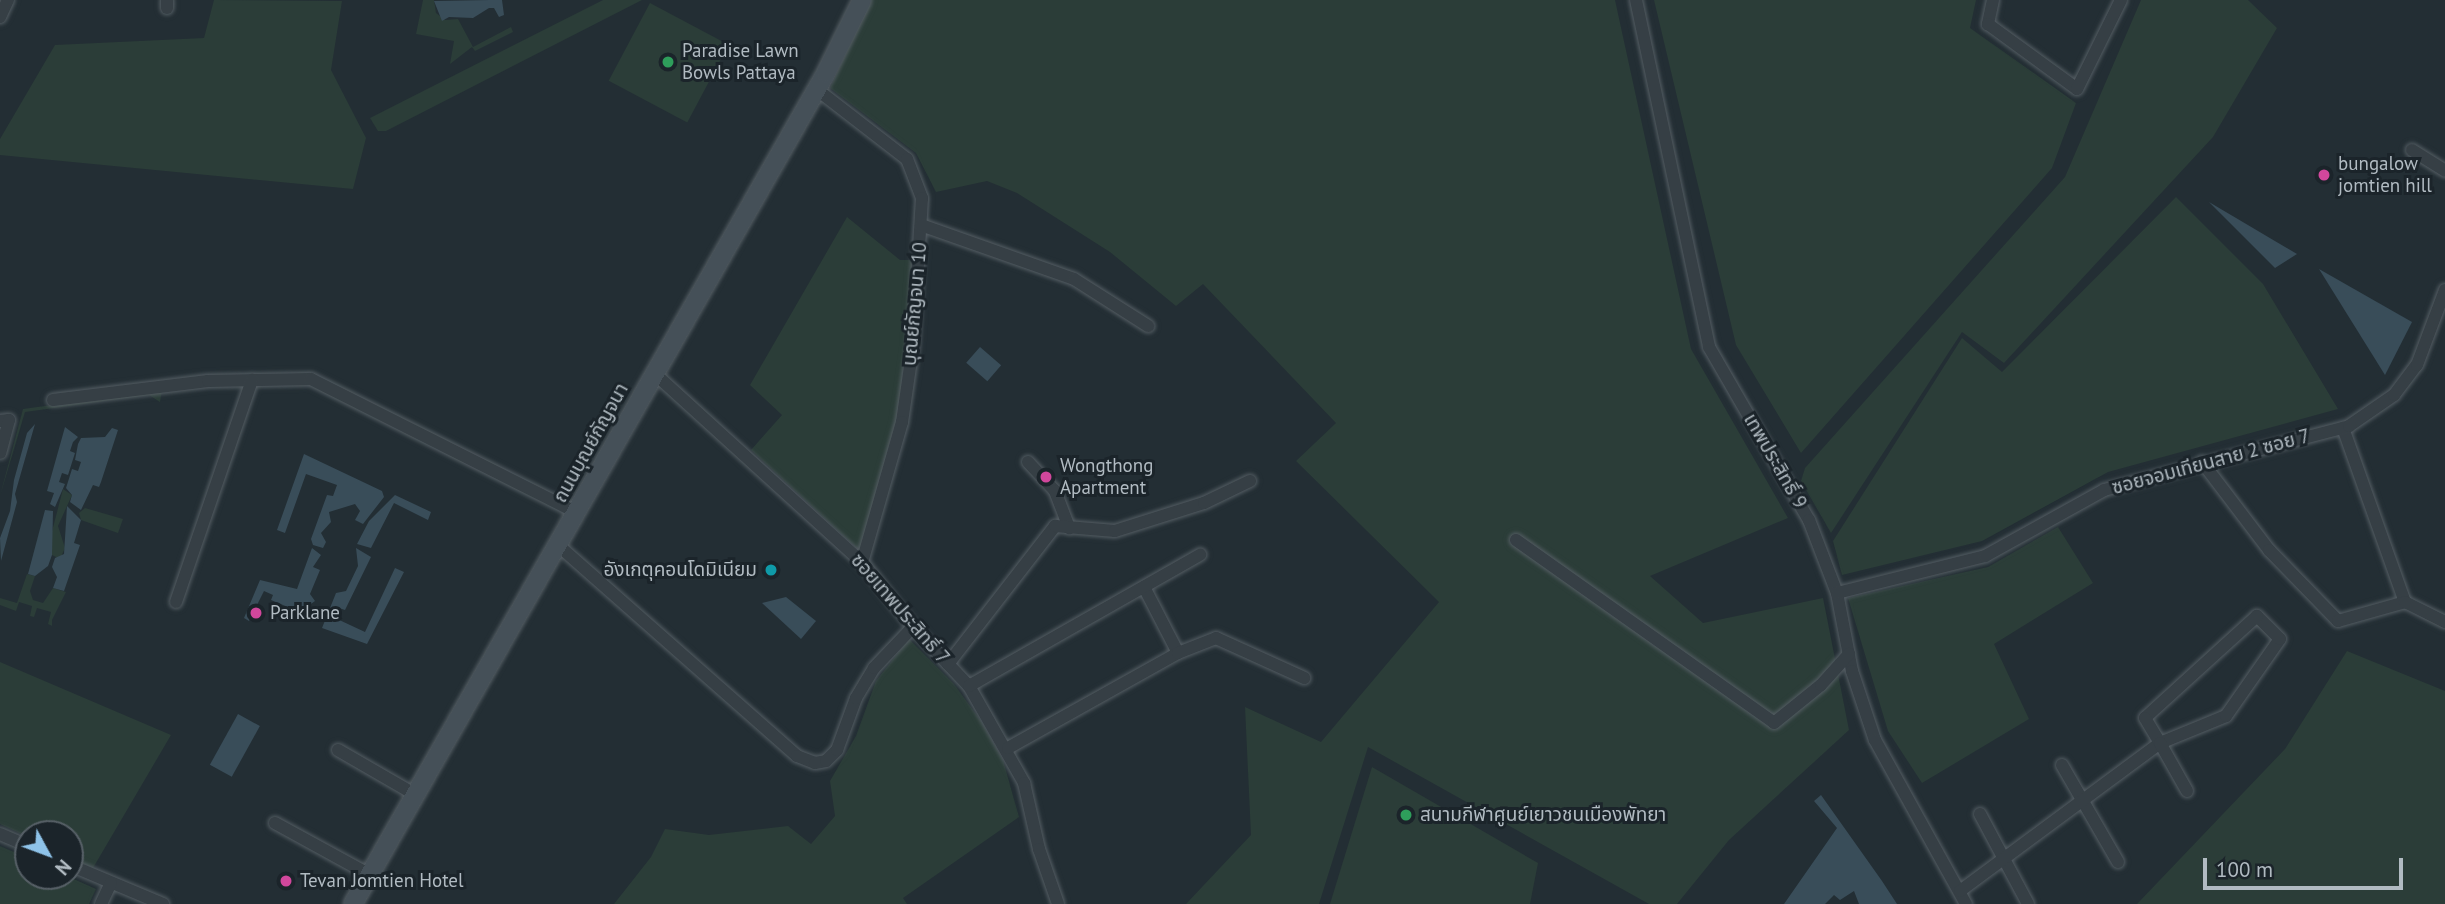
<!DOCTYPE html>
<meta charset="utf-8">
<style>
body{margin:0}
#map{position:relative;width:2445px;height:904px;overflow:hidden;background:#232e34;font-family:"PT Sans","Noto Sans Thai",sans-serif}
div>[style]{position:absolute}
.green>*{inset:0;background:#2b3d38;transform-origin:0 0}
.water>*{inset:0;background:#394d59;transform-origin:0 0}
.roads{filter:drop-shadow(0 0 2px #545d63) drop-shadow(0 0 2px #545d63)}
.street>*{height:12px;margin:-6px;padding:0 6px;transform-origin:6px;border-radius:6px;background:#363f45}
.secondary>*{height:18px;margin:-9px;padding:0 9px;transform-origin:9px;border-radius:9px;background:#455058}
.dots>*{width:19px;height:19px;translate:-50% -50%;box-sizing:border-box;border:4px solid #1b242a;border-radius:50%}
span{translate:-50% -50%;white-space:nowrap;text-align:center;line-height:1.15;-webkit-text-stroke:6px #1b242a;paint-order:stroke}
.poi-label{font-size:19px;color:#b1bbc2}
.left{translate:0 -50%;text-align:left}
.right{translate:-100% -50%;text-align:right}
.street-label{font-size:19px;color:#b1bbc2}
.north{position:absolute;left:14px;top:820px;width:70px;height:70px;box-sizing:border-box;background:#1b242a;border:2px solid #576067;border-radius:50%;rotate:131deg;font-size:19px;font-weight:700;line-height:28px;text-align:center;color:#b1bbc2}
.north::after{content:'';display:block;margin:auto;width:24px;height:32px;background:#8ec3e9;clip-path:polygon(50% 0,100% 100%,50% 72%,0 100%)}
.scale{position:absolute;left:2203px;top:858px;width:200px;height:32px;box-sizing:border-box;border:4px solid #b1bbc2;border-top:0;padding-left:9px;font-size:21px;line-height:24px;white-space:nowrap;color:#b1bbc2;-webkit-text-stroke:5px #1b242a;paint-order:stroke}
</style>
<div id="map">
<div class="green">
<div style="clip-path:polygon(214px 0,342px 1px,331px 70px,366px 138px,353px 189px,0 155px,0 139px,55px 45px,204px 38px)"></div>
<div style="clip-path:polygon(423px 0,434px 0,436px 13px,445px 20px,458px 19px,473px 47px,511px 27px,513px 32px,475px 51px,472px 47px,450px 64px,454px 41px,416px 34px)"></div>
<div style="clip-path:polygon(603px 0,642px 0,386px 131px,378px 131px,370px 118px)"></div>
<div style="clip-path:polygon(871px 0,1615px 0,1691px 349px,1788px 518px,1650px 576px,1703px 623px,1823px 598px,1849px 730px,1729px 840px,1677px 904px,1649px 904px,1368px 747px,1319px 904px,1186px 904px,1251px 835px,1245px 707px,1321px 742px,1439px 602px,1296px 461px,1336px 423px,1203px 284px,1176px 306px,1110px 252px,1017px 193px,987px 181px,936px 192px,916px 153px,830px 88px)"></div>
<div style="clip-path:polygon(1654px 0,1976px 0,1970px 28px,2076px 103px,2052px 168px,1801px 453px,1736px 345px)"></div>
<div style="clip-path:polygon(2141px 0,2248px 0,2277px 28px,2213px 137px,2004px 363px,1962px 332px,1831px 533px,1801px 481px,1805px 468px,2065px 177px)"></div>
<div style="left:650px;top:3px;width:89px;height:88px;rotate:28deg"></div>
<div style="clip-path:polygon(2176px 197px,2263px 284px,2338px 409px,2108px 472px,1982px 541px,1842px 575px,1833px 541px,1962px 338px,2002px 372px)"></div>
<div style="clip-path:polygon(847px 217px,900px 260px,913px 260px,899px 414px,861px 552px,751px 450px,782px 415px,750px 385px)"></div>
<div style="clip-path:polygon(162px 390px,160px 402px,149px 395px,25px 412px,0 496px,23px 409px)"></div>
<div style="clip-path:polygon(63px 489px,72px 495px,58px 526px,65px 548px,60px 559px,52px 555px,49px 543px)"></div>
<div style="clip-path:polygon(85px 508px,123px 519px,118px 533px,81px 520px,79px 513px)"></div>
<div style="clip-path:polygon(2058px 527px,2093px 583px,1994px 644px,2029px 719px,1922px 783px,1888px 731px,1848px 598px,1988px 567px)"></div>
<div style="clip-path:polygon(27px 574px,35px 576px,30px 591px,33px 600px,43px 603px,53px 588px,66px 592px,52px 620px,52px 626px,65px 632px,48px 624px,51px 612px,37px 608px,34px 617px,30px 616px,32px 606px,19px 602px,16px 611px,0 605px,0 598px,17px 603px)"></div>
<div style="clip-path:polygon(909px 639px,954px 684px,981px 721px,1003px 760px,1019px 817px,903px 898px,907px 904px,614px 904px,651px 857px,665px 829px,709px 835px,788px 826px,811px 844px,835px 816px,830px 781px,856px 736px,876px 681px)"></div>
<div style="clip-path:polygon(2347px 651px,2445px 691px,2445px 904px,2137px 904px,2285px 749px)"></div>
<div style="clip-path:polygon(0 662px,171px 735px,93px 868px,70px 857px,70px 834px,28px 837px,0 824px)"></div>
<div style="clip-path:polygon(1372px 767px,1538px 863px,1530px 904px,1330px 904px)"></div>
<div style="clip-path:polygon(0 846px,28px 858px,28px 876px,67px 876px,96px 889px,89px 904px,0 904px)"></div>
</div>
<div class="water">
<div style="clip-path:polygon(490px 0,502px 0,504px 15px,499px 17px,494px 8px,489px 8px,473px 18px,449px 17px,442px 21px,434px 1px)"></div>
<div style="clip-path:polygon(2209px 202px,2297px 254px,2275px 268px)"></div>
<div style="clip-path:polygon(2319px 269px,2412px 322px,2385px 375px)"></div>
<div style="left:980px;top:347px;width:28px;height:21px;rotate:41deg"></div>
<div style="clip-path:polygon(35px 424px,15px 494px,17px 502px,1px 561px,0 538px,10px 511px,14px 480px,27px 433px)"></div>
<div style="clip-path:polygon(65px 427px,78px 437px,73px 442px,70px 451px,75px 453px,68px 475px,62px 473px,59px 482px,65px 484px,55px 507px,50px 504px,54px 493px,47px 491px)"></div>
<div style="clip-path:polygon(112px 428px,118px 430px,101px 482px,99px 487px,93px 485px,81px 510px,70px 502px,72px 495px,66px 488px,72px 469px,78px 471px,81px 462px,75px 460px,78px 444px,81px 438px,105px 437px)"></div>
<div style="clip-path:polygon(304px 454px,382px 491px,384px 497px,363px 524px,355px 520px,360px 511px,355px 504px,329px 512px,331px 522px,321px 533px,326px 542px,323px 548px,313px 545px,311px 539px,327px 495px,333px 496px,337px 485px,306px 474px,285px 533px,277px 530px)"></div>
<div style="clip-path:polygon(395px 495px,431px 512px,428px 520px,394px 503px,371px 548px,357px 544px,369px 521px)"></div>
<div style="clip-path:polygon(67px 506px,81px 520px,74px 543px,80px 545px,64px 591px,53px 588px,57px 577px,52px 567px,55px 558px,64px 554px)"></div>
<div style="clip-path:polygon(45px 510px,53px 511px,52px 555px,48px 566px,35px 576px,28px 574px)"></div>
<div style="clip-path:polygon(312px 548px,321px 555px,313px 567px,320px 570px,310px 594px,315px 601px,308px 606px,322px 613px,319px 620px,271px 600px,273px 595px,264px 591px,249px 621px,244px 618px,260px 580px,297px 589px)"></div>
<div style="clip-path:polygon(356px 548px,371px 557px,345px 610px,339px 608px,335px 618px,365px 632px,395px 568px,404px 572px,367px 644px,322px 628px,336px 593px,346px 591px,358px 566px)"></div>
<div style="clip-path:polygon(786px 597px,816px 621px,801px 639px,762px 603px)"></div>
<div style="left:238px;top:714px;width:25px;height:58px;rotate:29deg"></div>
<div style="clip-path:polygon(1821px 795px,1882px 881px,1897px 904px,1859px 904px,1854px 891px,1840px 900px,1834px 895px,1825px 904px,1784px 904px,1837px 828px,1814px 801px)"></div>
</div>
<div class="roads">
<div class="street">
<div style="left:1636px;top:0;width:355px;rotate:78.1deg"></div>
<div style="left:1709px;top:347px;width:200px;rotate:60deg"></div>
<div style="left:1809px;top:520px;width:78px;rotate:69deg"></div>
<div style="left:1837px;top:593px;width:79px;rotate:79.1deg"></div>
<div style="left:1852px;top:671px;width:73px;rotate:71.6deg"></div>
<div style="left:1875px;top:740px;width:188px;rotate:61deg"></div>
<div style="left:1993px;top:0;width:25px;rotate:102deg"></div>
<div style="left:1988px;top:24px;width:110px;rotate:36.1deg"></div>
<div style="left:2077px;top:89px;width:99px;rotate:-63.7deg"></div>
<div style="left:167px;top:8px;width:8px;rotate:-90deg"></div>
<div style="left:0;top:17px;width:19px;rotate:-65deg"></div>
<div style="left:815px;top:88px;width:116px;rotate:37.7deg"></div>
<div style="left:907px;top:159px;width:42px;rotate:69deg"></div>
<div style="left:922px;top:198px;width:148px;rotate:93.5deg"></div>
<div style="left:913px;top:346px;width:77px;rotate:98.2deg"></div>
<div style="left:902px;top:422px;width:146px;rotate:105.9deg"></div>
<div style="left:2412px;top:150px;width:39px;rotate:32deg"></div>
<div style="left:921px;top:225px;width:162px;rotate:19.4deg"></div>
<div style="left:1074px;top:279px;width:88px;rotate:32.4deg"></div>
<div style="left:654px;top:373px;width:281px;rotate:42.3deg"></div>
<div style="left:862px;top:562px;width:83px;rotate:51.9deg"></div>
<div style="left:913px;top:627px;width:81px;rotate:46.5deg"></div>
<div style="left:969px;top:686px;width:112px;rotate:60.4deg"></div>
<div style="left:1024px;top:783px;width:68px;rotate:77.2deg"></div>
<div style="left:1039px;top:849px;width:58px;rotate:70.9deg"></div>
<div style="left:53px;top:400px;width:156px;rotate:-7deg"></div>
<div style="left:208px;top:381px;width:103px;rotate:-1.1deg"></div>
<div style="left:311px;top:379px;width:297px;rotate:26.7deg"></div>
<div style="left:0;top:421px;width:9px;rotate:-6deg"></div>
<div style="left:9px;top:420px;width:34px;rotate:105deg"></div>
<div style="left:2343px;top:428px;width:185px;rotate:70.4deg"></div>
<div style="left:1028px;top:462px;width:40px;rotate:47deg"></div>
<div style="left:1055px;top:491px;width:40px;rotate:69deg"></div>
<div style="left:2202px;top:462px;width:111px;rotate:52.7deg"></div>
<div style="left:2269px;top:550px;width:99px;rotate:45.8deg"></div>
<div style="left:2338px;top:621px;width:70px;rotate:-15.8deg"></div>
<div style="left:2405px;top:602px;width:45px;rotate:26.6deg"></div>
<div style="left:1516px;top:540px;width:316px;rotate:35.3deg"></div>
<div style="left:1774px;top:723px;width:60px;rotate:-39deg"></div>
<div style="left:1821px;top:685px;width:42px;rotate:-47.9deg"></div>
<div style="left:559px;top:546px;width:317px;rotate:41.4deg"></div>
<div style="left:797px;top:756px;width:19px;rotate:21deg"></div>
<div style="left:815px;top:763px;width:11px;rotate:-10deg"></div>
<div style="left:826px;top:761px;width:16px;rotate:-45deg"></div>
<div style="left:837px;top:750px;width:55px;rotate:-69.9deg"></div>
<div style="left:856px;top:698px;width:35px;rotate:-59deg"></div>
<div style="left:874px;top:668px;width:57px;rotate:-46.4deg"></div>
<div style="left:1144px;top:587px;width:74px;rotate:62.7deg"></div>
<div style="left:1837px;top:593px;width:153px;rotate:-14deg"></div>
<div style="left:1985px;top:556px;width:136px;rotate:-29deg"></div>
<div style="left:2104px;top:490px;width:253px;rotate:-14.6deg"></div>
<div style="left:2349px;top:426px;width:55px;rotate:-34.6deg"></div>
<div style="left:2394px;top:395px;width:38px;rotate:-53deg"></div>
<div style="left:2417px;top:365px;width:80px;rotate:-69.5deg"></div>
<div style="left:176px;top:602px;width:235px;rotate:-71.1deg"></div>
<div style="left:948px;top:664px;width:175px;rotate:-52.2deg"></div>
<div style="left:1055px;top:526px;width:60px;rotate:4.8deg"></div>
<div style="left:1115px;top:531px;width:93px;rotate:-17.5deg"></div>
<div style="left:1204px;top:503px;width:51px;rotate:-25.6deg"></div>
<div style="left:969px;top:686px;width:266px;rotate:-29.6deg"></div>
<div style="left:1008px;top:748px;width:195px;rotate:-29.2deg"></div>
<div style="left:1178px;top:653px;width:41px;rotate:-21.5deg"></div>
<div style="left:1216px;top:638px;width:97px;rotate:24.4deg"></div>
<div style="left:338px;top:750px;width:90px;rotate:30deg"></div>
<div style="left:2062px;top:765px;width:112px;rotate:60deg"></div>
<div style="left:1980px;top:814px;width:102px;rotate:61.9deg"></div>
<div style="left:275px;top:823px;width:108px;rotate:28.7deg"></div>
<div style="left:0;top:834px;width:30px;rotate:23deg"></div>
<div style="left:70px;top:865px;width:101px;rotate:22.8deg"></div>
<div style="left:1960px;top:891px;width:249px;rotate:-36.5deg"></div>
<div style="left:2160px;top:743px;width:71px;rotate:-22.2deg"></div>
<div style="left:2226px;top:716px;width:94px;rotate:-55deg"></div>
<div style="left:2280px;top:639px;width:33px;rotate:-135deg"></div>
<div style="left:2257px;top:616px;width:151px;rotate:137.7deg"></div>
<div style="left:2145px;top:718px;width:29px;rotate:59deg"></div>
<div style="left:2160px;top:743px;width:55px;rotate:60.6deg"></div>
<div style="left:101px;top:904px;width:23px;rotate:-65deg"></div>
</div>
<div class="secondary">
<div style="left:353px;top:904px;width:956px;rotate:-60.35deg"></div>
<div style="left:826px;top:73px;width:81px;rotate:-63.7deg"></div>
</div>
</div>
<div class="dots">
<div style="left:668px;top:62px;background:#2e9e5b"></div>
<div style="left:2324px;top:175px;background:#d1479c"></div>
<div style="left:1046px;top:477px;background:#d1479c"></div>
<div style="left:771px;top:570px;background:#0f9aa8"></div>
<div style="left:256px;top:613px;background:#d1479c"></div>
<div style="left:1406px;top:815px;background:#2e9e5b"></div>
<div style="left:286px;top:881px;background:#d1479c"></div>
</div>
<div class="poi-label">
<span class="left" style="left:682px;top:62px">Paradise Lawn<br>Bowls Pattaya</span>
<span class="left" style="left:2338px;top:175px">bungalow<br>jomtien hill</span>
<span class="left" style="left:1060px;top:477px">Wongthong<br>Apartment</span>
<span class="right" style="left:757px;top:570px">อังเกตุคอนโดมิเนียม</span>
<span class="left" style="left:270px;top:613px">Parklane</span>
<span class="left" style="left:1420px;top:815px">สนามกีฬาศูนย์เยาวชนเมืองพัทยา</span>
<span class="left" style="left:300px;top:881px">Tevan Jomtien Hotel</span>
</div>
<div class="street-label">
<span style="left:915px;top:304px;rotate:-85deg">บุณย์กัญจนา 10</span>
<span style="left:591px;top:443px;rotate:-61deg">ถนนบุณย์กัญจนา</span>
<span style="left:1775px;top:461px;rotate:60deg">เทพประสิทธิ์ 9</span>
<span style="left:2211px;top:462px;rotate:-15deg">ซอยจอมเทียนสาย 2 ซอย 7</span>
<span style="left:900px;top:609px;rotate:49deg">ซอยเทพประสิทธิ์ 7</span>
</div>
<div class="north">N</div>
<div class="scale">100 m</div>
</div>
